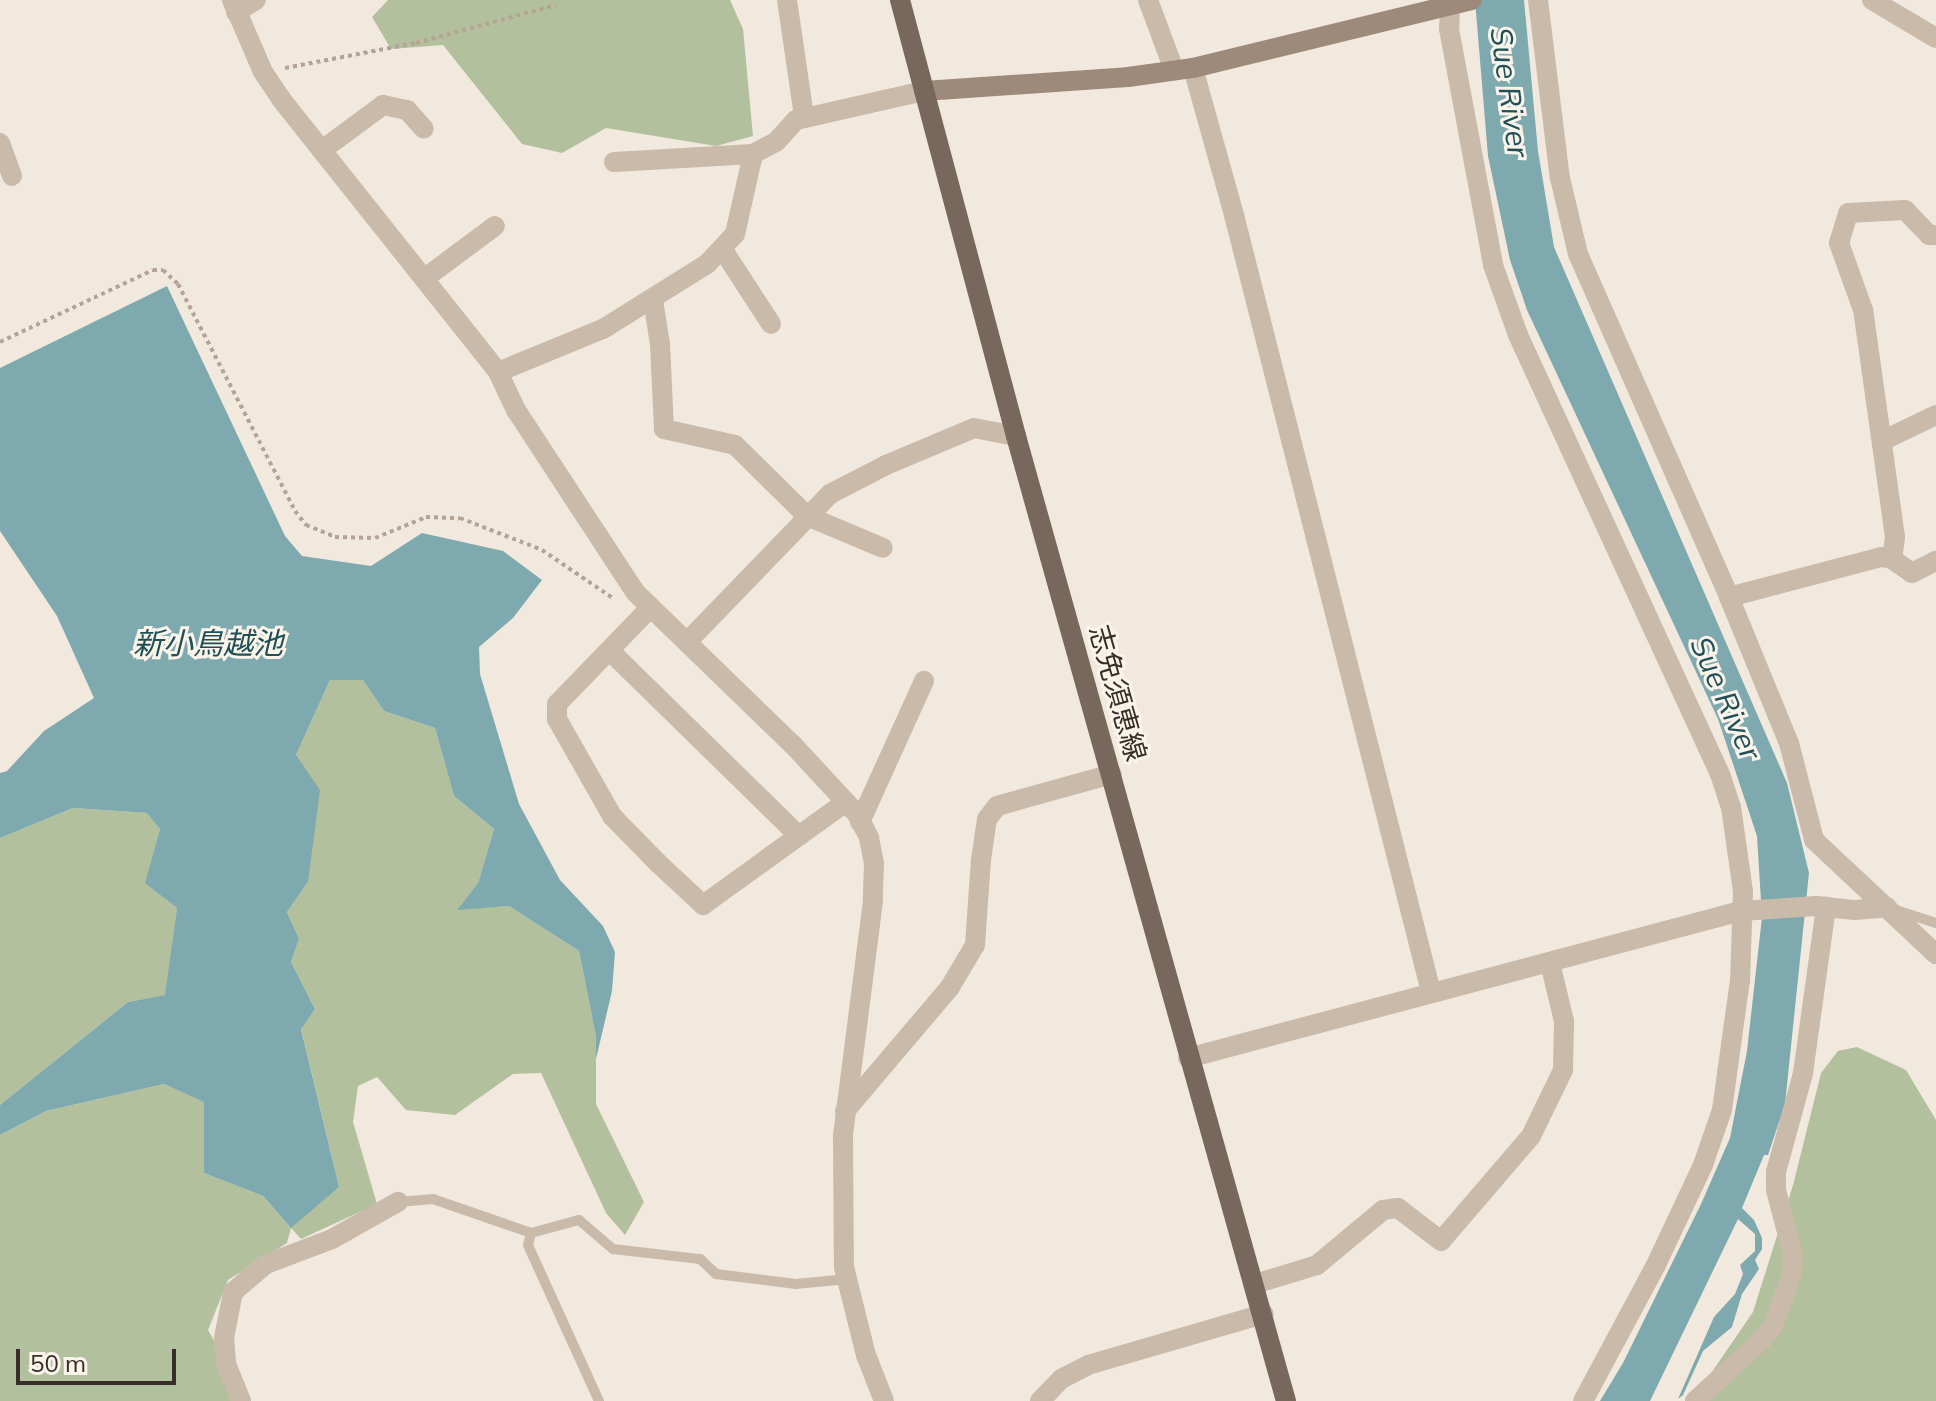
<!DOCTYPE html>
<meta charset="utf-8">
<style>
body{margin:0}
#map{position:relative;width:1936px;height:1401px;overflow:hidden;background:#f2e9de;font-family:Mulish,"Noto Sans JP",sans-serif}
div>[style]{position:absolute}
.green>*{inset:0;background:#b3c09e}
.water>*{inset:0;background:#7ea9ae}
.path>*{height:4px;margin-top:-2px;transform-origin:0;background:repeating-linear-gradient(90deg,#b5a494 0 4px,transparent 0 8px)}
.lane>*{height:10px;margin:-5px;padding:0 5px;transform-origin:5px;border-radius:5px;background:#c9baaa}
.street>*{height:20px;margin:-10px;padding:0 10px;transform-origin:10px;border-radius:10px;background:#c9baaa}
.secondary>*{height:20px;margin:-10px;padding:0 10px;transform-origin:10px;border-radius:10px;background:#9d8a7b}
.primary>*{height:20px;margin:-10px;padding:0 10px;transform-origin:10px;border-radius:10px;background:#78675b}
span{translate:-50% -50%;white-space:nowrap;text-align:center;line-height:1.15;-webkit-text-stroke:6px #f9f3ea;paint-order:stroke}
.street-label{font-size:28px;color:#372e29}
.water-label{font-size:30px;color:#205057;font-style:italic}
.scale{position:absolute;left:16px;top:1349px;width:160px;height:36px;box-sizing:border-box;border:4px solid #372e29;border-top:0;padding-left:10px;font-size:24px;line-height:28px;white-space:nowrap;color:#372e29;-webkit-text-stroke:6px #f9f3ea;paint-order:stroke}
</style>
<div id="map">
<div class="green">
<div style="clip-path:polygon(388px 0,730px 0,743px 29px,753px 136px,716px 146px,606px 128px,562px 153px,522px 144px,443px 45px,391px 49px,372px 17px)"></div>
<div style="clip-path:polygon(330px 680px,363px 680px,384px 711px,435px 728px,454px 796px,494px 829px,478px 883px,458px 909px,509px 906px,579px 951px,596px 1037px,596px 1104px,644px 1202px,625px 1235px,606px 1213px,541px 1073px,513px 1074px,455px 1115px,406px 1110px,377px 1077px,358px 1086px,353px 1122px,377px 1204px,301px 1239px,291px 1228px,287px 1243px,228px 1280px,208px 1330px,248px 1401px,0 1401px,0 1135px,46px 1111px,164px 1084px,205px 1102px,204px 1173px,263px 1196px,290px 1227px,339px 1187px,301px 1028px,315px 1009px,291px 962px,299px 939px,287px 912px,308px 882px,296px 755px)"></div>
<div style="clip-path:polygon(73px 808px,148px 813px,160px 829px,146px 883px,177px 908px,166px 995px,128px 1002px,0 1105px,0 838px)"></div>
<div style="clip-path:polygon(1857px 1047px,1906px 1070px,1936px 1120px,1936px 1401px,1692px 1401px,1753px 1312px,1793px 1185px,1821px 1073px,1838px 1051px)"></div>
</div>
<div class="water">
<div style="clip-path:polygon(1475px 0,1524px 0,1538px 151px,1554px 247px,1787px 783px,1809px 873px,1785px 1104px,1768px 1155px,1764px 1155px,1742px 1208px,1754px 1220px,1762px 1238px,1762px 1249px,1755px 1260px,1759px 1269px,1742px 1294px,1732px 1327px,1703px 1351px,1683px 1395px,1678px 1399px,1714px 1317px,1735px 1294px,1743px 1274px,1740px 1265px,1755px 1251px,1755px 1234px,1738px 1219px,1650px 1401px,1600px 1401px,1623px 1363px,1701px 1204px,1730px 1138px,1747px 1051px,1762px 917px,1757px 836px,1718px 719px,1527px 310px,1510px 260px,1488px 156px)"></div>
<div style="clip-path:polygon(167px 286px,285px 536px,302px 556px,371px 566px,422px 533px,503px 551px,542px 580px,513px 618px,479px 647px,480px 674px,519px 804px,560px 880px,603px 926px,615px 952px,612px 991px,596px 1059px,596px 1037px,579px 951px,509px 906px,457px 910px,478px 883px,494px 829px,454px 796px,435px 728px,384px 711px,363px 680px,330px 680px,296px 755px,320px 790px,308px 882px,287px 912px,299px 939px,291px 962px,315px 1009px,301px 1029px,339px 1187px,291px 1228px,263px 1196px,204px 1173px,204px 1102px,164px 1084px,46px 1111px,0 1135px,0 1105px,128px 1002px,165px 995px,177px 908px,145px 883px,160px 829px,147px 813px,73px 808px,0 838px,0 773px,7px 771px,44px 731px,94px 698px,57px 616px,0 531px,0 368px)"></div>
</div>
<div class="path">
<div style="left:285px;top:68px;width:133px;rotate:-10.8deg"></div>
<div style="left:416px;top:43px;width:145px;rotate:-15.2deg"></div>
<div style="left:0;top:342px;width:169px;rotate:-25.2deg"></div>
<div style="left:153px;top:270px;width:10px"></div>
<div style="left:163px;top:270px;width:21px;rotate:43deg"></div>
<div style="left:178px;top:284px;width:255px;rotate:62.7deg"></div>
<div style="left:295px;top:511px;width:18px;rotate:52deg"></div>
<div style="left:306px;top:525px;width:31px;rotate:22deg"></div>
<div style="left:335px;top:537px;width:40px;rotate:1.4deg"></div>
<div style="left:375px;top:538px;width:55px;rotate:-22.4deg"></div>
<div style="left:426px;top:517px;width:34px;rotate:2deg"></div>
<div style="left:460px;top:518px;width:88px;rotate:21.3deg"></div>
<div style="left:542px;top:550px;width:87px;rotate:34.2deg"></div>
</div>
<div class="lane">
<div style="left:1893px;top:909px;width:45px;rotate:18deg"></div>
<div style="left:398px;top:1202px;width:35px;rotate:-5deg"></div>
<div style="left:433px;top:1199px;width:104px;rotate:19.1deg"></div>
<div style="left:599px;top:1401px;width:171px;rotate:-114.5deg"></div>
<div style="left:528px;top:1245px;width:12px;rotate:-76deg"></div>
<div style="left:531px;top:1233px;width:50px;rotate:-15.2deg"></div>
<div style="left:579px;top:1220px;width:45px;rotate:40.5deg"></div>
<div style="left:613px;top:1249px;width:88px;rotate:6.6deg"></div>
<div style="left:700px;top:1259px;width:22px;rotate:43deg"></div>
<div style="left:716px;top:1274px;width:81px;rotate:7.1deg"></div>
<div style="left:796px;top:1284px;width:51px;rotate:-5.6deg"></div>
</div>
<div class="street">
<div style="left:232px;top:0;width:78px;rotate:66.7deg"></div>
<div style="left:263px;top:72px;width:32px;rotate:56deg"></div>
<div style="left:281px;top:99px;width:349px;rotate:51.5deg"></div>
<div style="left:498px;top:372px;width:42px;rotate:64.7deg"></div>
<div style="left:516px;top:410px;width:217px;rotate:56.8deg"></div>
<div style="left:635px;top:592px;width:221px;rotate:44.1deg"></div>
<div style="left:794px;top:746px;width:93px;rotate:47.2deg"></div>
<div style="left:857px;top:814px;width:27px;rotate:63deg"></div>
<div style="left:869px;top:838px;width:26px;rotate:79deg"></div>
<div style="left:874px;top:864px;width:37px;rotate:92deg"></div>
<div style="left:873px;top:901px;width:237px;rotate:97.3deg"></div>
<div style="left:843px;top:1136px;width:131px;rotate:89.6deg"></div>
<div style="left:844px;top:1267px;width:91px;rotate:76deg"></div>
<div style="left:866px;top:1355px;width:49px;rotate:68.6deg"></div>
<div style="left:787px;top:0;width:117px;rotate:81.7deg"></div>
<div style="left:1148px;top:0;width:75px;rotate:69.6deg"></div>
<div style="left:1538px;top:0;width:179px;rotate:83deg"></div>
<div style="left:1560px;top:178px;width:78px;rotate:76.7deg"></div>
<div style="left:1578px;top:254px;width:375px;rotate:66.2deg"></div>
<div style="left:1729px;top:597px;width:158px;rotate:67.7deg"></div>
<div style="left:1789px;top:743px;width:100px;rotate:75.5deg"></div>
<div style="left:1814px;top:840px;width:167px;rotate:43.1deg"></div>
<div style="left:1872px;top:0;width:74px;rotate:30.7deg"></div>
<div style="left:1450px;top:6px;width:23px;rotate:92deg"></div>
<div style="left:1449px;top:29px;width:240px;rotate:79.4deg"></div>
<div style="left:1493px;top:265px;width:74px;rotate:70.3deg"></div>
<div style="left:1518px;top:335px;width:486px;rotate:65.3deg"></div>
<div style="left:1721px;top:777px;width:32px;rotate:72deg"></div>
<div style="left:1731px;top:807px;width:85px;rotate:81.9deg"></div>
<div style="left:1743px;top:891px;width:89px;rotate:91.9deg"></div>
<div style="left:1740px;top:980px;width:131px;rotate:97.9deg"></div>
<div style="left:1722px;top:1110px;width:58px;rotate:109.1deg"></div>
<div style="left:1703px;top:1165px;width:110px;rotate:115.2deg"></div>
<div style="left:1656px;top:1265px;width:154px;rotate:118.2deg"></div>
<div style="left:236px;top:12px;width:23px;rotate:-31deg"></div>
<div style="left:1193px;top:68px;width:153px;rotate:74.4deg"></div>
<div style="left:1234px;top:215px;width:802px;rotate:75.77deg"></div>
<div style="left:0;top:143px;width:35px;rotate:70deg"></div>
<div style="left:322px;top:150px;width:76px;rotate:-36.4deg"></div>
<div style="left:383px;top:105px;width:25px;rotate:12deg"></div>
<div style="left:407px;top:110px;width:25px;rotate:48deg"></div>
<div style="left:614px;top:162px;width:139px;rotate:-3.3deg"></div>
<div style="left:723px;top:250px;width:88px;rotate:57deg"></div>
<div style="left:425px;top:278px;width:87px;rotate:-36.6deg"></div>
<div style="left:653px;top:300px;width:45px;rotate:81deg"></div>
<div style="left:660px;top:344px;width:85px;rotate:87.3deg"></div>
<div style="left:664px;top:429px;width:73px;rotate:12.7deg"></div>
<div style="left:735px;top:445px;width:101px;rotate:44.6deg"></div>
<div style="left:807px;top:516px;width:82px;rotate:22.8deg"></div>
<div style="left:498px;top:372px;width:113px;rotate:-22.3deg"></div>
<div style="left:603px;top:329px;width:123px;rotate:-32deg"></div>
<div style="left:707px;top:264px;width:41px;rotate:-47deg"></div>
<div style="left:735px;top:234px;width:82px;rotate:-77.3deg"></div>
<div style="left:753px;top:154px;width:26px;rotate:-28deg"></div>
<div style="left:776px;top:142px;width:30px;rotate:-48deg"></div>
<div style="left:796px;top:120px;width:131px;rotate:-12.8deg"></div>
<div style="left:1882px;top:441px;width:60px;rotate:-25.7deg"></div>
<div style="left:1892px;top:559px;width:24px;rotate:35deg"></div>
<div style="left:1912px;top:573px;width:27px;rotate:-27deg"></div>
<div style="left:1729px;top:597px;width:158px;rotate:-14.7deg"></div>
<div style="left:1882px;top:557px;width:10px;rotate:11deg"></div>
<div style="left:1892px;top:559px;width:22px;rotate:-82deg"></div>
<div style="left:1895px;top:537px;width:229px;rotate:-98deg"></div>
<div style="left:1863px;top:310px;width:71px;rotate:-109.7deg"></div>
<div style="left:1839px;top:243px;width:31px;rotate:-73deg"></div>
<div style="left:1848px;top:213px;width:57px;rotate:-3deg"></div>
<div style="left:1905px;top:210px;width:35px;rotate:46deg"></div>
<div style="left:1929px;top:235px;width:7px"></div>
<div style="left:651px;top:607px;width:135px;rotate:134.1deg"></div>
<div style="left:557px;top:704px;width:15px;rotate:90deg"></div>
<div style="left:557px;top:719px;width:112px;rotate:60.4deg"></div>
<div style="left:612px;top:816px;width:66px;rotate:45.6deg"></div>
<div style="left:658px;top:863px;width:62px;rotate:43deg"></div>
<div style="left:703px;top:905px;width:176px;rotate:-35.8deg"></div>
<div style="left:688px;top:641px;width:204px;rotate:-46deg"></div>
<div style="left:830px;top:494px;width:63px;rotate:-27.4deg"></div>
<div style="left:886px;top:465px;width:95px;rotate:-22.8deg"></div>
<div style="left:974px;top:428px;width:43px;rotate:10.8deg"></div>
<div style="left:610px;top:651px;width:264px;rotate:44.4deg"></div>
<div style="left:860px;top:822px;width:155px;rotate:-65.6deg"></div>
<div style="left:1188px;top:1058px;width:572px;rotate:-14.89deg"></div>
<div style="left:1741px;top:911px;width:75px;rotate:-3.8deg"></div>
<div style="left:1816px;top:906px;width:39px;rotate:6deg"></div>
<div style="left:1855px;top:910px;width:32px;rotate:-5deg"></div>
<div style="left:845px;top:1111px;width:162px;rotate:-49.7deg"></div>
<div style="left:950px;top:987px;width:49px;rotate:-59.2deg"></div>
<div style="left:975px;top:945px;width:85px;rotate:-86deg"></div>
<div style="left:981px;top:860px;width:41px;rotate:-81.7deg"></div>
<div style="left:987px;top:819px;width:16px;rotate:-52deg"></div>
<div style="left:997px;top:806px;width:119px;rotate:-15.5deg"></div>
<div style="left:1255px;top:1284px;width:65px;rotate:-17deg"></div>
<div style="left:1317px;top:1265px;width:86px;rotate:-39.8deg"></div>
<div style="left:1383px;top:1210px;width:15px;rotate:-8deg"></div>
<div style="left:1398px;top:1208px;width:54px;rotate:37.5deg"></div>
<div style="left:1441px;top:1241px;width:138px;rotate:-49.4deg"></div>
<div style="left:1531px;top:1136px;width:73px;rotate:-64.1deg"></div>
<div style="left:1563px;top:1070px;width:49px;rotate:-88.8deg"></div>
<div style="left:1564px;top:1021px;width:60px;rotate:-103.6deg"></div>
<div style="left:241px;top:1401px;width:40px;rotate:-112deg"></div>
<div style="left:226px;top:1364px;width:26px;rotate:-94deg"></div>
<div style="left:224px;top:1338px;width:47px;rotate:-78.9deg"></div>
<div style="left:233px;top:1292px;width:43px;rotate:-40.3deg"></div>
<div style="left:266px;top:1264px;width:71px;rotate:-20.7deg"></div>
<div style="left:332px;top:1239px;width:76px;rotate:-29.3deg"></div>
<div style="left:1040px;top:1401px;width:30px;rotate:-46deg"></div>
<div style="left:1061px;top:1379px;width:30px;rotate:-27deg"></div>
<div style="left:1088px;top:1365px;width:183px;rotate:-16.2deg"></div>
<div style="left:1695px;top:1401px;width:91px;rotate:-42.3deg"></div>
<div style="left:1762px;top:1340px;width:18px;rotate:-52deg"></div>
<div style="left:1773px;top:1326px;width:55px;rotate:-69.9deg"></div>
<div style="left:1792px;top:1274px;width:19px;rotate:-87deg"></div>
<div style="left:1793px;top:1255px;width:67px;rotate:-104.7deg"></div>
<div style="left:1776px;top:1190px;width:18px;rotate:-90deg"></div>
<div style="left:1776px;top:1172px;width:103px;rotate:-74.7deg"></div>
<div style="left:1803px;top:1073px;width:168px;rotate:-82.1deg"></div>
</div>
<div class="secondary">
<div style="left:924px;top:91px;width:204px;rotate:-3.9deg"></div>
<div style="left:1128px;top:77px;width:66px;rotate:-7.9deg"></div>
<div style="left:1193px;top:68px;width:287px;rotate:-13.7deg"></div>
</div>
<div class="primary">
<div style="left:900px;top:0;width:451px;rotate:75.1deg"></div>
<div style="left:1016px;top:436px;width:1002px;rotate:74.37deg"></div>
</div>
<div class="street-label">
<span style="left:1118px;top:693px;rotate:74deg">志免須恵線</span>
</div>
<div class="water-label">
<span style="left:1510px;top:92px;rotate:82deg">Sue River</span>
<span style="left:208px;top:643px">新小鳥越池</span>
<span style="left:1726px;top:698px;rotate:66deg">Sue River</span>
</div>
<div class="scale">50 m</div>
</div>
